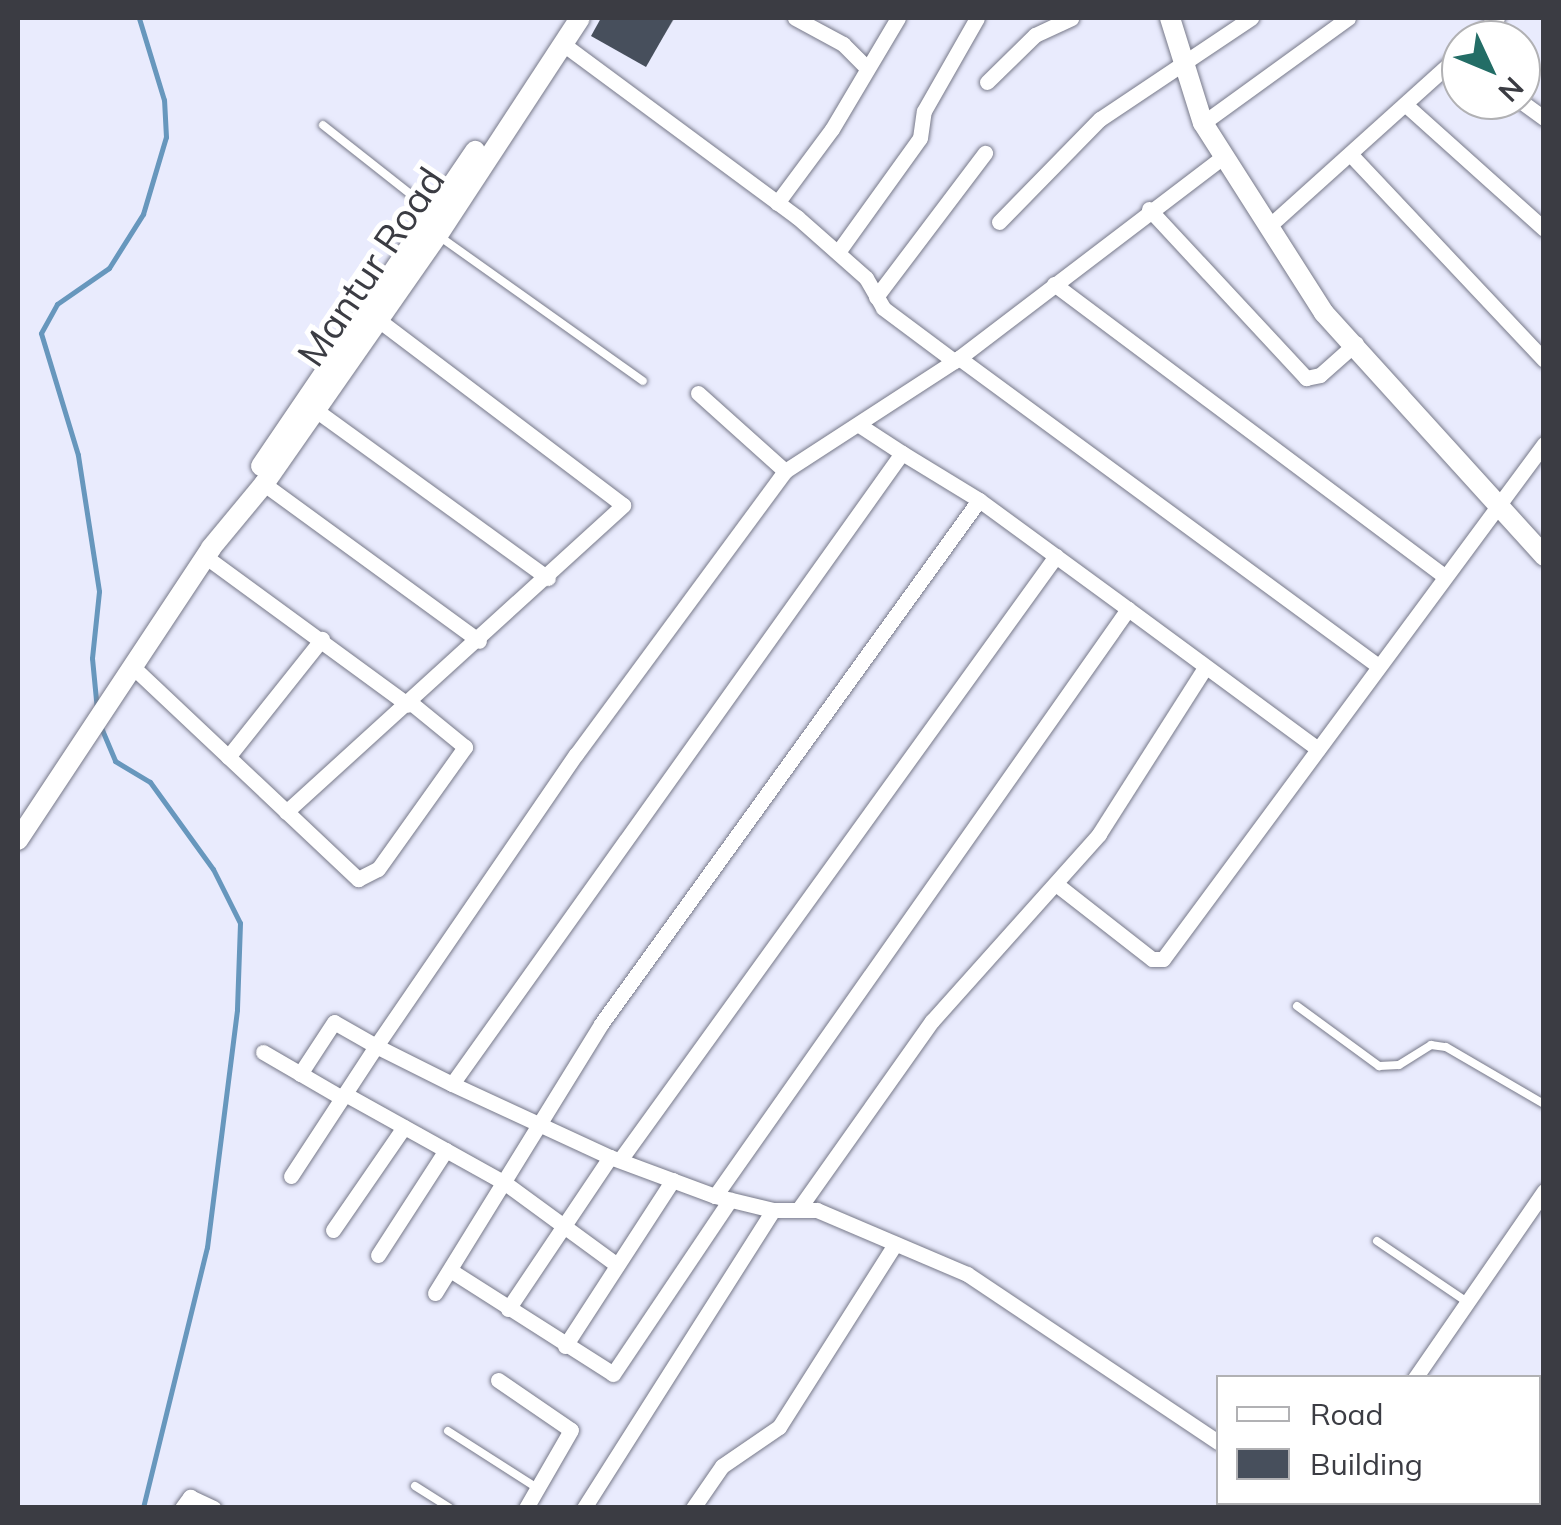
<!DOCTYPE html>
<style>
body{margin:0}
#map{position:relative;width:1561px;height:1525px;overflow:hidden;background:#e9ebfd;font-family:Mulish,sans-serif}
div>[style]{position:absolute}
.shadow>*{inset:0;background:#0003}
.stream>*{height:5px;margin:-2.5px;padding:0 2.5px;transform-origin:2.5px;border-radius:2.5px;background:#6797bd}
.building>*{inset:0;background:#474f5c}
.roads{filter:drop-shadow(0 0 2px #777989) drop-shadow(0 0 2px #777989)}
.lane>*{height:8px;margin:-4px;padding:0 4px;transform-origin:4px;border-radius:4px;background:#fff}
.street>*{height:15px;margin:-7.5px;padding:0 7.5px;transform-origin:7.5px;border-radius:7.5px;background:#fff}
.secondary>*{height:20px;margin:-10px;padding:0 10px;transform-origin:10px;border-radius:10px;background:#fff}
span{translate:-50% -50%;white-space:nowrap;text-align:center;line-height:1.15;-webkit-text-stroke:10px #fff;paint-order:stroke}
.street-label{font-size:38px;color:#3b3c43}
.frame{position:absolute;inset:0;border:20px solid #3b3c43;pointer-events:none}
.legend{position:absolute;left:1216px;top:1375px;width:325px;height:130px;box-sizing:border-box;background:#fff;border:2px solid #b1b1b4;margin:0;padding:12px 18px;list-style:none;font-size:30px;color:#3b3c43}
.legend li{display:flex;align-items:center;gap:20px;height:50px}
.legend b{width:50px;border:2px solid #b1b1b4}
.north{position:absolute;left:1441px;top:20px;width:100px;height:100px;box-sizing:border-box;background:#fff;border:2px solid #b1b1b4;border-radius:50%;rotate:134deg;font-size:28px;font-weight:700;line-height:40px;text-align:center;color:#3b3c43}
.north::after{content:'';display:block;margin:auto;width:35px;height:45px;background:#236d66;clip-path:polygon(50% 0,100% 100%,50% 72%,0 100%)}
</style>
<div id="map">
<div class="shadow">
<div style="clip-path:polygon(604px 18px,675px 18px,646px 64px,594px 35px)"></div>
</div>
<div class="stream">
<div style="left:97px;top:710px;width:52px;rotate:-95.5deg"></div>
<div style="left:92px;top:658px;width:67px;rotate:-84deg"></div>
<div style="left:99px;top:591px;width:138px;rotate:-98.8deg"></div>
<div style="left:78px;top:455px;width:127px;rotate:-106.9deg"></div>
<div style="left:41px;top:333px;width:33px;rotate:-61deg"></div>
<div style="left:57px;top:304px;width:63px;rotate:-34.7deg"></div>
<div style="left:109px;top:268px;width:64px;rotate:-57.8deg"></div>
<div style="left:143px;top:214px;width:80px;rotate:-73.4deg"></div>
<div style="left:166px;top:137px;width:37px;rotate:-93deg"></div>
<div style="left:164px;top:100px;width:86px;rotate:-107deg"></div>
<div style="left:100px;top:725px;width:39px;rotate:67deg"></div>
<div style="left:115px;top:761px;width:41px;rotate:31deg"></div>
<div style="left:150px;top:782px;width:107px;rotate:54.1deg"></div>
<div style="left:213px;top:869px;width:60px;rotate:63.4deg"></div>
<div style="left:240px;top:923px;width:87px;rotate:92deg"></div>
<div style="left:237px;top:1010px;width:239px;rotate:97.2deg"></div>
<div style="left:207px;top:1247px;width:269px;rotate:103.8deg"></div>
</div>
<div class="building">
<div style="clip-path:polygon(601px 18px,674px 18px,646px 67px,591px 36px)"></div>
</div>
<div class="roads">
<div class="lane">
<div style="left:323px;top:125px;width:140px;rotate:38.3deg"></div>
<div style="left:439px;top:236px;width:250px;rotate:35.4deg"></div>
<div style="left:1297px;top:1006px;width:102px;rotate:36.2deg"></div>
<div style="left:1379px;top:1066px;width:20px;rotate:-3deg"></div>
<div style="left:1399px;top:1065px;width:38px;rotate:-32deg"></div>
<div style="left:1431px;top:1045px;width:15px;rotate:8deg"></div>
<div style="left:1446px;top:1047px;width:113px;rotate:30.2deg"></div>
<div style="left:1377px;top:1241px;width:109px;rotate:34.1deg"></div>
<div style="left:448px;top:1431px;width:106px;rotate:32.6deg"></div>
<div style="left:415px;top:1486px;width:41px;rotate:32.2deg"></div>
</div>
<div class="street">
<div style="left:795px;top:18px;width:55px;rotate:28.4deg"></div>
<div style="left:843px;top:44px;width:33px;rotate:45deg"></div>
<div style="left:1474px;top:40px;width:32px;rotate:-44deg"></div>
<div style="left:563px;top:44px;width:291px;rotate:36.5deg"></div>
<div style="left:797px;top:217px;width:92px;rotate:41.5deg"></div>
<div style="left:866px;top:278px;width:34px;rotate:60deg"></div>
<div style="left:883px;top:308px;width:89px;rotate:36.7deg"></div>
<div style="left:987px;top:82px;width:67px;rotate:-44.4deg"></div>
<div style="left:1035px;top:35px;width:40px;rotate:-25deg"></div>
<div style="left:1519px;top:100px;width:31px;rotate:36deg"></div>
<div style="left:1407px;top:106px;width:184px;rotate:41.9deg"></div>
<div style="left:1203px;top:123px;width:179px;rotate:-35.9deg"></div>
<div style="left:1352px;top:156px;width:280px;rotate:46.7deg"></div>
<div style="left:777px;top:203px;width:92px;rotate:-53.4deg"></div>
<div style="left:832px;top:129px;width:129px;rotate:-59.3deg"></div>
<div style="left:1149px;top:209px;width:231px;rotate:47.1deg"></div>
<div style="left:1306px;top:378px;width:14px;rotate:-12deg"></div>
<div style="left:1320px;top:375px;width:48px;rotate:-41.6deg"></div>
<div style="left:999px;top:222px;width:144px;rotate:-45.6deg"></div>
<div style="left:1100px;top:119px;width:182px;rotate:-33.8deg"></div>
<div style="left:1268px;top:227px;width:260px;rotate:-42deg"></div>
<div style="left:838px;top:252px;width:140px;rotate:-54.3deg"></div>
<div style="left:920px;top:138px;width:27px;rotate:-82deg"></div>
<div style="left:924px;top:111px;width:107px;rotate:-60.3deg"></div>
<div style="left:1054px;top:284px;width:484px;rotate:36.8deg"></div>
<div style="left:876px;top:297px;width:181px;rotate:-52.9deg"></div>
<div style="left:959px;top:358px;width:519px;rotate:36.3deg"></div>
<div style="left:698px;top:393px;width:117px;rotate:41.9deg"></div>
<div style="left:785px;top:471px;width:207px;rotate:-33deg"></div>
<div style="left:959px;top:358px;width:332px;rotate:-37.3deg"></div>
<div style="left:317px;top:411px;width:285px;rotate:35.9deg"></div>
<div style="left:785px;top:471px;width:352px;rotate:126.4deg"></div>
<div style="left:576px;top:754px;width:354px;rotate:124.4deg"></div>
<div style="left:376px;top:1046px;width:85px;rotate:26.6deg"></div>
<div style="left:452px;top:1084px;width:775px;rotate:-54.51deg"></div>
<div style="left:902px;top:453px;width:51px;rotate:-146.9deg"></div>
<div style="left:264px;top:484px;width:266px;rotate:36.1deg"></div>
<div style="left:206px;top:557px;width:250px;rotate:36.2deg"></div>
<div style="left:1128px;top:609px;width:236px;rotate:36.4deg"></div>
<div style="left:134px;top:668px;width:308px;rotate:43.3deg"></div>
<div style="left:358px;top:879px;width:22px;rotate:-27deg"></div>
<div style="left:378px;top:869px;width:150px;rotate:-54.5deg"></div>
<div style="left:465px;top:747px;width:70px;rotate:-140.8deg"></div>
<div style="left:228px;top:757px;width:151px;rotate:-51.5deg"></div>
<div style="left:286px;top:812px;width:456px;rotate:-42.3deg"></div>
<div style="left:623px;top:505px;width:307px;rotate:-142.9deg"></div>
<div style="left:1056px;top:884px;width:122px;rotate:38deg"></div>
<div style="left:1152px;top:959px;width:11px"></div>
<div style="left:1163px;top:959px;width:641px;rotate:-53.51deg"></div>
<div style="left:263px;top:1052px;width:91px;rotate:30.2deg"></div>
<div style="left:452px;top:1084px;width:174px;rotate:24.8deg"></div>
<div style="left:610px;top:1157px;width:112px;rotate:20.4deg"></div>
<div style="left:715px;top:1196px;width:60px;rotate:13.6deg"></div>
<div style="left:773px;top:1210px;width:44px"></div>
<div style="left:817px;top:1210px;width:163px;rotate:23.1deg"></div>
<div style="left:967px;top:1274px;width:302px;rotate:33.8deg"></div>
<div style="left:345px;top:1094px;width:183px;rotate:29.1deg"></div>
<div style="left:505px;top:1183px;width:139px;rotate:36.2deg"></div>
<div style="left:620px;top:1160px;width:745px;rotate:-54.18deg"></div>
<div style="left:291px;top:1176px;width:155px;rotate:-56.8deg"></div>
<div style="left:376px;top:1046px;width:48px;rotate:-150.3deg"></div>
<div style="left:334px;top:1022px;width:62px;rotate:123.2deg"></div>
<div style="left:715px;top:1196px;width:718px;rotate:-54.87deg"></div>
<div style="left:1128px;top:609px;width:185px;rotate:-143.8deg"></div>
<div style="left:979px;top:500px;width:90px;rotate:-148.6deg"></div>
<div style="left:798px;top:1210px;width:232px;rotate:-54.7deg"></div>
<div style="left:932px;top:1021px;width:251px;rotate:-48.2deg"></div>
<div style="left:1099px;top:834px;width:196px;rotate:-57.5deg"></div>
<div style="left:333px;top:1230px;width:125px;rotate:-55.4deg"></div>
<div style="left:378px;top:1255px;width:125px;rotate:-57.1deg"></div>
<div style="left:450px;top:1270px;width:193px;rotate:32.5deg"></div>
<div style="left:613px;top:1374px;width:210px;rotate:-56.1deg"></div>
<div style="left:435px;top:1293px;width:316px;rotate:-58.3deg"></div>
<div style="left:601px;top:1024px;width:646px;rotate:-54.19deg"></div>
<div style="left:508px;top:1309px;width:183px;rotate:-56.1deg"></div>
<div style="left:565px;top:1346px;width:198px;rotate:-57deg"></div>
<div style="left:1415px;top:1378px;width:227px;rotate:-55.4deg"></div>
<div style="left:498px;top:1380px;width:88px;rotate:34.4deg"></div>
<div style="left:571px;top:1430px;width:90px;rotate:120deg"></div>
<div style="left:1538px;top:1431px;width:9px;rotate:-49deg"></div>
<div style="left:1300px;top:1502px;width:25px"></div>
<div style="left:1395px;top:1502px;width:8px;rotate:45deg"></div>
<div style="left:182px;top:1508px;width:14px;rotate:-54deg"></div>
<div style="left:190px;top:1497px;width:26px;rotate:25deg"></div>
<div style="left:584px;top:1508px;width:353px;rotate:-57.6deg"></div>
<div style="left:693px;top:1508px;width:51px;rotate:-55.4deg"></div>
<div style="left:722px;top:1466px;width:69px;rotate:-34.4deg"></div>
<div style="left:779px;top:1427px;width:217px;rotate:-57.6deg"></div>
<div style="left:1487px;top:1508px;width:7px;rotate:-63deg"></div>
</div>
<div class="secondary">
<div style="left:1170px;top:18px;width:110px;rotate:72.6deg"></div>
<div style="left:1203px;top:123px;width:225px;rotate:57.5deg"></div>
<div style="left:1324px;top:313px;width:328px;rotate:47.8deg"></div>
<div style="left:261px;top:466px;width:381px;rotate:-55.8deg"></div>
<div style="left:18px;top:840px;width:350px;rotate:-56.5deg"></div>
<div style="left:211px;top:548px;width:83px;rotate:-50.4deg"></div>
<div style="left:264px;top:484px;width:304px;rotate:-55.1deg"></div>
<div style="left:438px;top:235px;width:259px;rotate:-56.8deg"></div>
</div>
</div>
<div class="street-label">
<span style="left:371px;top:267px;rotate:-56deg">Mantur Road</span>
</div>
<div class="frame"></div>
<ul class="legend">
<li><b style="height:12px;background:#fff"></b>Road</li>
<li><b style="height:28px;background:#474f5c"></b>Building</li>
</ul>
<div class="north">N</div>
</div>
